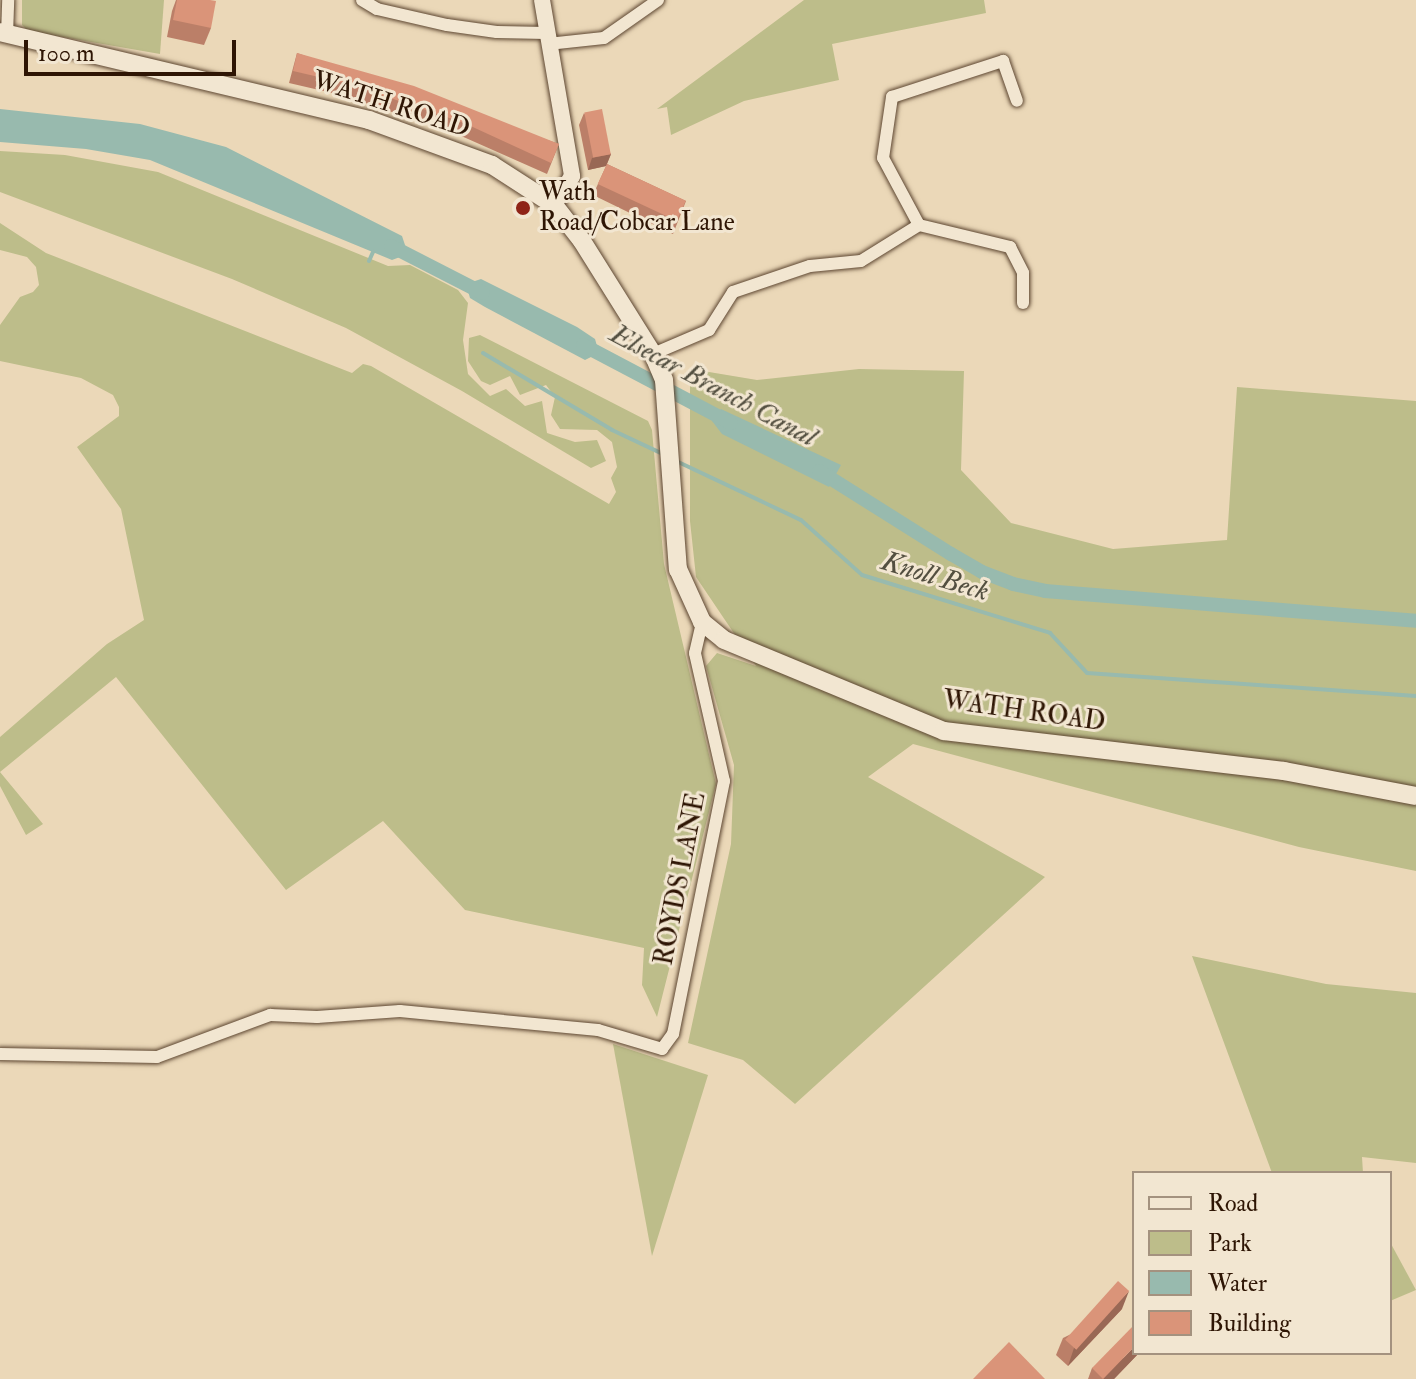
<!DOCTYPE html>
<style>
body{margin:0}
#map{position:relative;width:1416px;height:1379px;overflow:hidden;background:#ebd8b8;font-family:"IM FELL Double Pica",serif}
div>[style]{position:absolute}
.green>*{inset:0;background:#bdbd8a}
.water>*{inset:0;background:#98baae}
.stream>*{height:4px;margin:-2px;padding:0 2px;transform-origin:2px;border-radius:2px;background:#98baae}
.canal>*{height:14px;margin:-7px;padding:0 7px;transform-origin:7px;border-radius:7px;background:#98baae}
.roads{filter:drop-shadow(0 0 2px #5d4631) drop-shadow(0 0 2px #5d4631)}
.minor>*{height:12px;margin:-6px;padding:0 6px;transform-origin:6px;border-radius:6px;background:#f2e6d1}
.tertiary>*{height:16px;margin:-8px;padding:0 8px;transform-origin:8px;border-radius:8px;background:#f2e6d1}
.secondary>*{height:18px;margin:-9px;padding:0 9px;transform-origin:9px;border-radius:9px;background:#f2e6d1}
.wall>*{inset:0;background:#bb7f68}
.shaded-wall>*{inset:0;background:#996855}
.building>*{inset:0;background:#da9479;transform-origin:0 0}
.dots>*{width:22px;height:22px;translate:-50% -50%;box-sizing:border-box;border:4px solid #f2e6d1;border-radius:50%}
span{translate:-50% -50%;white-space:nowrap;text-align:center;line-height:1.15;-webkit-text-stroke:6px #f2e6d1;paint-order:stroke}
.street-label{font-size:26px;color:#2e1504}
.poi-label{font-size:26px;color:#2e1504}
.left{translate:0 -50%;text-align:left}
.water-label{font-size:28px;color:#534f40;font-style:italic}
.legend{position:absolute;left:1132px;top:1171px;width:260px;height:184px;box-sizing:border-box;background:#f2e6d1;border:2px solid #a4927f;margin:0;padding:10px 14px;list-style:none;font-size:24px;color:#2e1504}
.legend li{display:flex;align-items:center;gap:16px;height:40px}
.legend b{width:40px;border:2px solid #a4927f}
.scale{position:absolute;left:24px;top:40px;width:212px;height:36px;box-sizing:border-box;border:4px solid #2e1504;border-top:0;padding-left:10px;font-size:24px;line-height:28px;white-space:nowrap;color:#2e1504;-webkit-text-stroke:6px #f2e6d1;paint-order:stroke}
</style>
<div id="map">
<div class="green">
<div style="clip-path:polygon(22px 0,164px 0,160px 54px,28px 31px,22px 25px)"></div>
<div style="clip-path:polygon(804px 0,984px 0,986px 13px,832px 44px,839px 80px,744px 101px,671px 135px,667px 107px,657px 109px)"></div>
<div style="clip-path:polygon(0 151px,65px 155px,158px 172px,388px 266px,410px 265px,458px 290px,468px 303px,463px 340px,468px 374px,490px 396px,506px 389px,525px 406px,542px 401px,547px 433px,575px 442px,597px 440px,606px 461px,591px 468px,462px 391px,346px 328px,232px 279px,0 192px)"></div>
<div style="clip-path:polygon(0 223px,46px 253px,352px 373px,363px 364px,371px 366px,609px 504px,616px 492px,611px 478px,617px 467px,612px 442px,597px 430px,560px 429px,551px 415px,555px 397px,546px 385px,520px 395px,510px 376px,490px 385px,481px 381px,468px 361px,469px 338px,480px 335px,648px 421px,652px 430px,664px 564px,716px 784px,657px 1017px,642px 985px,644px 948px,465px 910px,383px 821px,286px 890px,116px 677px,0 772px,43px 824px,26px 835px,0 786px,0 737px,107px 644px,144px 620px,121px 509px,77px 447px,119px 416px,119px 407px,113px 395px,81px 378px,0 361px,0 325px,20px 297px,33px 292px,39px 285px,36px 267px,27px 257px,0 250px)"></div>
<div style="clip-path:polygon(859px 369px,964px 371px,961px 470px,1011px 523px,1113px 549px,1227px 540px,1237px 387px,1416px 401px,1416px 871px,1299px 847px,913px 744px,868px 777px,1045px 877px,795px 1104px,743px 1060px,688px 1043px,731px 844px,734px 765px,706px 666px,717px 653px,756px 666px,696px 577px,690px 521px,690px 376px,703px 371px,757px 380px)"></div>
<div style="clip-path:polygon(1192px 956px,1326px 984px,1416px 993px,1416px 1163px,1362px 1157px,1363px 1173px,1272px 1173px)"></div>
<div style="clip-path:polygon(613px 1044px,708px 1075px,652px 1256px)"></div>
<div style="clip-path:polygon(1390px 1242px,1416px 1290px,1390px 1301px)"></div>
</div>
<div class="water">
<div style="clip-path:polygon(0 109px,140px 124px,226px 147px,402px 236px,408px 254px,392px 260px,150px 160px,86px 149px,0 142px)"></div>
<div style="clip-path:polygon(481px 279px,577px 327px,595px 339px,599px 353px,585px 360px,485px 307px,470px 298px,466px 284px)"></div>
<div style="clip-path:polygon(721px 409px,841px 465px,829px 487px,722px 434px,712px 421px)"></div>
</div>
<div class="stream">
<div style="left:369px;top:261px;width:10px;rotate:-66deg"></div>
<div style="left:483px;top:353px;width:150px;rotate:30.8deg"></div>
<div style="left:612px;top:430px;width:56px;rotate:25.2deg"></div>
<div style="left:674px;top:460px;width:140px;rotate:25.3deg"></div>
<div style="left:801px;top:520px;width:82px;rotate:42deg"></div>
<div style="left:862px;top:575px;width:197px;rotate:17.1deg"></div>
<div style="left:1050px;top:633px;width:54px;rotate:47.2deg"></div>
<div style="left:1087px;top:673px;width:330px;rotate:4deg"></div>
</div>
<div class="canal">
<div style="left:391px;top:246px;width:103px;rotate:27.1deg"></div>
<div style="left:583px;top:345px;width:167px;rotate:27.8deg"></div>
<div style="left:819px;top:471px;width:156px;rotate:32.2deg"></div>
<div style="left:951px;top:554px;width:36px;rotate:30deg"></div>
<div style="left:982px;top:572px;width:33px;rotate:21deg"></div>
<div style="left:1013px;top:584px;width:33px;rotate:12deg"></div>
<div style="left:1045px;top:591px;width:372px;rotate:4.6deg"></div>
</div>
<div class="roads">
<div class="minor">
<div style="left:362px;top:0;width:17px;rotate:31deg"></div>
<div style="left:377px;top:9px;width:72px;rotate:12.9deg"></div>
<div style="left:447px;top:25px;width:50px;rotate:8deg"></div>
<div style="left:497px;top:32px;width:49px;rotate:1.2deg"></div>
<div style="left:7px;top:35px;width:35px;rotate:-88deg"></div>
<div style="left:548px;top:44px;width:56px;rotate:-6.1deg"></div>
<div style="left:604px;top:38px;width:66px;rotate:-35.1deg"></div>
<div style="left:919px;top:225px;width:76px;rotate:-118.2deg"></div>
<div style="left:883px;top:158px;width:62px;rotate:-81.6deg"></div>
<div style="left:892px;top:97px;width:117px;rotate:-18deg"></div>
<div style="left:1003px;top:61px;width:42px;rotate:70.7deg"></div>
<div style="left:653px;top:354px;width:61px;rotate:-23.2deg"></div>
<div style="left:709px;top:330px;width:45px;rotate:-57.7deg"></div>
<div style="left:733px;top:292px;width:81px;rotate:-18.7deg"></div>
<div style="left:810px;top:266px;width:51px;rotate:-5.6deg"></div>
<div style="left:861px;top:261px;width:68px;rotate:-31.8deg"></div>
<div style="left:919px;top:225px;width:94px;rotate:13.6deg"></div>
<div style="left:1010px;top:247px;width:29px;rotate:63deg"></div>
<div style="left:1023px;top:273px;width:30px;rotate:90deg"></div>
<div style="left:0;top:1054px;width:157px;rotate:1.1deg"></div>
<div style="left:157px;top:1057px;width:121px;rotate:-20.4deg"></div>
<div style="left:270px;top:1015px;width:47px;rotate:2.4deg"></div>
<div style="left:317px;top:1017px;width:83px;rotate:-4.1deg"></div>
<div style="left:400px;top:1011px;width:199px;rotate:5.5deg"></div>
<div style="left:598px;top:1030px;width:67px;rotate:16.5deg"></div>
<div style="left:662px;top:1049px;width:19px;rotate:-54deg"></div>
<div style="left:673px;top:1034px;width:258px;rotate:-78.6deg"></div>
<div style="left:724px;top:781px;width:131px;rotate:-102.8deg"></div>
<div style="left:695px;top:653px;width:32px;rotate:-77deg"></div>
</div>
<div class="tertiary">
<div style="left:542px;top:0;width:179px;rotate:80.3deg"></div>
<div style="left:572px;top:176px;width:34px;rotate:122deg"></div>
</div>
<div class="secondary">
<div style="left:0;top:32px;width:379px;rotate:13.4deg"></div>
<div style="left:369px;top:120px;width:131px;rotate:20.1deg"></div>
<div style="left:492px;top:165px;width:74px;rotate:32.8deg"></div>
<div style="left:554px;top:205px;width:46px;rotate:52.1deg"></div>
<div style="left:582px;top:241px;width:133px;rotate:57.9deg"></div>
<div style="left:653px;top:354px;width:28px;rotate:67deg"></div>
<div style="left:664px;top:380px;width:190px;rotate:85.8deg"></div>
<div style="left:678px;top:569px;width:58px;rotate:65.6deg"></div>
<div style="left:702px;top:622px;width:28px;rotate:39deg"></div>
<div style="left:724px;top:640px;width:238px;rotate:22.5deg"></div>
<div style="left:944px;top:731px;width:342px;rotate:6.7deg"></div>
<div style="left:1284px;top:771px;width:134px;rotate:10.7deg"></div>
</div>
</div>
<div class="wall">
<div style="clip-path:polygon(176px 0,210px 0,211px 28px,204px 45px,167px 37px,172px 11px)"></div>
<div style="clip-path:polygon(297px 53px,559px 144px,547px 174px,459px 135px,345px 96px,289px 83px)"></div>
<div style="clip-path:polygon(584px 113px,611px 154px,607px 164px,686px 201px,673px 234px,593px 195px,606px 166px,588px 170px,579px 125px)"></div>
<div style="clip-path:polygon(1122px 1309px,1068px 1366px,1056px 1355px,1063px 1338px)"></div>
<div style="clip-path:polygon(1139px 1353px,1114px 1379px,1088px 1379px,1092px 1368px)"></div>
</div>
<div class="shaded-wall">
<div style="clip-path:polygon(611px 154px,606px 166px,588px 170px,592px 158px)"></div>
<div style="clip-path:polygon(1129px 1291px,1122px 1309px,1068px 1366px,1074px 1348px)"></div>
<div style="clip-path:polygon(1134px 1347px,1134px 1353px,1139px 1353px,1114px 1379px,1103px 1379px)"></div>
</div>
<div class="building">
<div style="clip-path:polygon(177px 0,210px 0,216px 1px,211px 28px,173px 20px)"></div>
<div style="clip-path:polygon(297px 53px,414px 86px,559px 144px,551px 163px,464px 123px,349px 84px,293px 71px)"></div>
<div style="left:602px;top:109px;width:46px;height:18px;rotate:79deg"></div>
<div style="left:607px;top:164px;width:87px;height:22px;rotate:25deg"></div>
<div style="left:1118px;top:1281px;width:15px;height:79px;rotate:42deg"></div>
<div style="clip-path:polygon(1134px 1325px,1134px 1347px,1103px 1379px,1092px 1368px)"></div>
<div style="clip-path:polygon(1009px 1342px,1045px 1379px,973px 1379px)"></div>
</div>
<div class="dots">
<div style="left:523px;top:208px;background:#8f2418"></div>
</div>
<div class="street-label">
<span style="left:391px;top:105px;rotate:18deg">WATH ROAD</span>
<span style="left:1024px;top:712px;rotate:8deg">WATH ROAD</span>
<span style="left:681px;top:879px;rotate:-79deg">ROYDS LANE</span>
</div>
<div class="poi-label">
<span class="left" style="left:539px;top:208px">Wath<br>Road/Cobcar Lane</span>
</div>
<div class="water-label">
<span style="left:713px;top:386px;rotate:28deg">Elsecar Branch Canal</span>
<span style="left:935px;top:577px;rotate:17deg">Knoll Beck</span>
</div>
<ul class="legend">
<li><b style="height:10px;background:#f2e6d1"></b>Road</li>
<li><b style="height:22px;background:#bdbd8a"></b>Park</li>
<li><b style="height:22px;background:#98baae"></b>Water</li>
<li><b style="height:22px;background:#da9479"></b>Building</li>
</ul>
<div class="scale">100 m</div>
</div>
